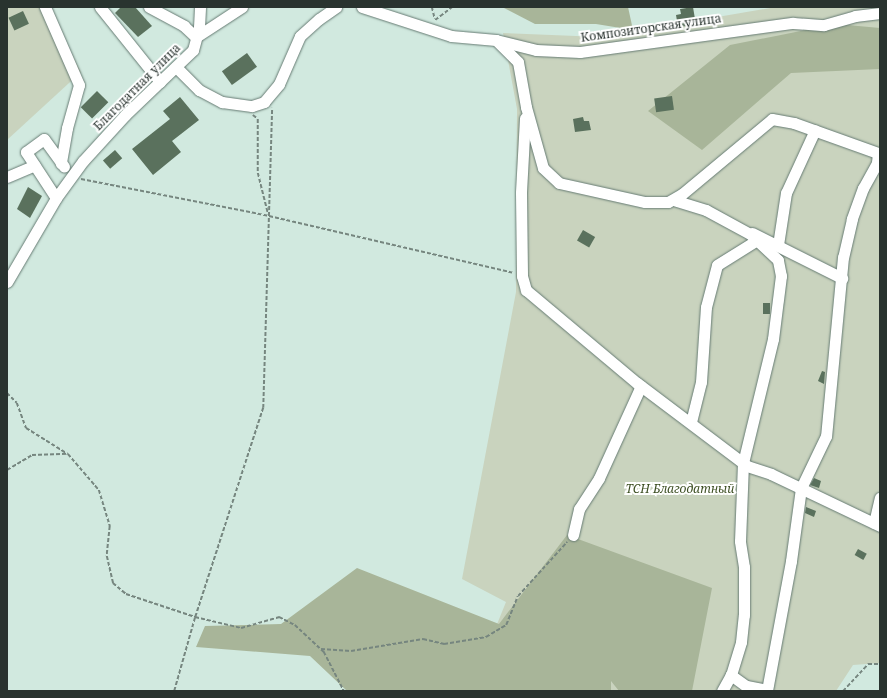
<!DOCTYPE html>
<meta charset="utf-8">
<style>
body{margin:0}
#map{position:relative;width:887px;height:698px;overflow:hidden;background:#d1e9df;font-family:"Noto Serif",serif}
div>[style]{position:absolute}
.green>*{inset:0;background:#c9d3be}
.forest>*{inset:0;background:#a8b599}
.building>*{inset:0;background:#5a715d;transform-origin:0 0}
.path>*{height:1.5px;margin-top:-0.75px;transform-origin:0;background:repeating-linear-gradient(90deg,#76867f 0 4px,transparent 0 6px)}
.roads{filter:drop-shadow(0 0 1px #667b73) drop-shadow(0 0 1px #667b73)}
.minor>*{height:11px;margin:-5.5px;padding:0 5.5px;transform-origin:5.5px;border-radius:5.5px;background:#fff}
span{translate:-50% -50%;white-space:nowrap;text-align:center;line-height:1.15;-webkit-text-stroke:4px #fff;paint-order:stroke}
.street-label{font-size:12px;color:#29332f}
.park-label{font-size:12px;color:#3d4f23;font-style:italic}
.frame{position:absolute;inset:0;border:8px solid #29332f;pointer-events:none}
</style>
<div id="map">
<div class="green">
<div style="clip-path:polygon(7px 7px,44px 7px,81px 72px,7px 140px)"></div>
<div style="clip-path:polygon(776px 7px,880px 7px,880px 663px,853px 665px,836px 691px,470px 691px,506px 602px,462px 579px,516px 292px,517px 109px,503px 33px,601px 37px)"></div>
</div>
<div class="forest">
<div style="clip-path:polygon(502px 7px,628px 7px,633px 30px,596px 24px,535px 24px)"></div>
<div style="clip-path:polygon(836px 24px,880px 28px,880px 69px,791px 73px,702px 150px,648px 111px,730px 45px)"></div>
<div style="clip-path:polygon(567px 535px,712px 588px,692px 691px,619px 691px,611px 681px,611px 691px,347px 691px,310px 656px,196px 647px,205px 626px,281px 624px,357px 568px,499px 624px)"></div>
</div>
<div class="building">
<div style="clip-path:polygon(121px 7px,135px 7px,152px 26px,138px 37px,115px 13px)"></div>
<div style="clip-path:polygon(693px 7px,696px 25px,678px 27px,676px 15px,681px 14px,680px 9px)"></div>
<div style="left:23px;top:11px;width:14px;height:16px;rotate:65deg"></div>
<div style="left:247px;top:53px;width:17px;height:31px;rotate:54deg"></div>
<div style="left:97px;top:91px;width:16px;height:23px;rotate:45deg"></div>
<div style="left:672px;top:96px;width:14px;height:18px;rotate:82deg"></div>
<div style="clip-path:polygon(180px 97px,199px 120px,172px 141px,181px 152px,153px 175px,132px 149px,170px 119px,163px 111px)"></div>
<div style="clip-path:polygon(583px 117px,584px 121px,589px 121px,591px 130px,575px 132px,573px 119px)"></div>
<div style="left:115px;top:150px;width:11px;height:16px;rotate:49deg"></div>
<div style="clip-path:polygon(28px 187px,42px 196px,30px 218px,17px 209px)"></div>
<div style="left:583px;top:230px;width:14px;height:12px;rotate:30deg"></div>
<div style="left:763px;top:303px;width:7px;height:11px"></div>
<div style="clip-path:polygon(822px 371px,825px 372px,824px 384px,818px 381px)"></div>
<div style="clip-path:polygon(814px 478px,821px 481px,819px 488px,810px 485px)"></div>
<div style="clip-path:polygon(806px 507px,816px 511px,814px 517px,805px 513px)"></div>
<div style="left:858px;top:549px;width:10px;height:7px;rotate:29deg"></div>
</div>
<div class="path">
<div style="left:432px;top:7px;width:12px;rotate:76deg"></div>
<div style="left:435px;top:20px;width:21px;rotate:-37deg"></div>
<div style="left:253px;top:115px;width:6px;rotate:39deg"></div>
<div style="left:258px;top:119px;width:54px;rotate:90deg"></div>
<div style="left:258px;top:173px;width:41px;rotate:76deg"></div>
<div style="left:81px;top:179px;width:192px;rotate:11.1deg"></div>
<div style="left:269px;top:216px;width:251px;rotate:13.1deg"></div>
<div style="left:7px;top:393px;width:14px;rotate:45deg"></div>
<div style="left:17px;top:403px;width:27px;rotate:70deg"></div>
<div style="left:26px;top:428px;width:49px;rotate:31.8deg"></div>
<div style="left:7px;top:470px;width:29px;rotate:-31deg"></div>
<div style="left:32px;top:455px;width:36px;rotate:-2deg"></div>
<div style="left:68px;top:454px;width:48px;rotate:49.3deg"></div>
<div style="left:99px;top:490px;width:38px;rotate:73deg"></div>
<div style="left:110px;top:526px;width:30px;rotate:96deg"></div>
<div style="left:107px;top:556px;width:28px;rotate:77deg"></div>
<div style="left:113px;top:583px;width:17px;rotate:40deg"></div>
<div style="left:126px;top:594px;width:73px;rotate:18.4deg"></div>
<div style="left:195px;top:617px;width:47px;rotate:13.4deg"></div>
<div style="left:241px;top:628px;width:40px;rotate:-16deg"></div>
<div style="left:279px;top:617px;width:18px;rotate:27deg"></div>
<div style="left:295px;top:625px;width:40px;rotate:43deg"></div>
<div style="left:324px;top:652px;width:44px;rotate:62.9deg"></div>
<div style="left:321px;top:649px;width:30px;rotate:4deg"></div>
<div style="left:351px;top:651px;width:73px;rotate:-9.5deg"></div>
<div style="left:423px;top:639px;width:22px;rotate:13deg"></div>
<div style="left:444px;top:644px;width:43px;rotate:-9.5deg"></div>
<div style="left:486px;top:637px;width:23px;rotate:-31deg"></div>
<div style="left:506px;top:625px;width:31px;rotate:-68deg"></div>
<div style="left:518px;top:596px;width:73px;rotate:-47.8deg"></div>
<div style="left:174px;top:691px;width:77px;rotate:-74.2deg"></div>
<div style="left:195px;top:617px;width:220px;rotate:-72deg"></div>
<div style="left:263px;top:408px;width:300px;rotate:-88.3deg"></div>
<div style="left:843px;top:691px;width:37px;rotate:-47deg"></div>
<div style="left:868px;top:664px;width:12px"></div>
</div>
<div class="roads">
<div class="minor">
<div style="left:45px;top:7px;width:85px;rotate:66.4deg"></div>
<div style="left:79px;top:85px;width:45px;rotate:105.6deg"></div>
<div style="left:67px;top:128px;width:36px;rotate:100deg"></div>
<div style="left:100px;top:7px;width:96px;rotate:51.3deg"></div>
<div style="left:149px;top:7px;width:40px;rotate:28deg"></div>
<div style="left:184px;top:26px;width:16px;rotate:43deg"></div>
<div style="left:196px;top:37px;width:55px;rotate:-33.1deg"></div>
<div style="left:362px;top:7px;width:94px;rotate:18deg"></div>
<div style="left:451px;top:36px;width:45px;rotate:5.1deg"></div>
<div style="left:496px;top:40px;width:41px;rotate:14deg"></div>
<div style="left:536px;top:50px;width:44px;rotate:2.6deg"></div>
<div style="left:580px;top:52px;width:215px;rotate:-7.8deg"></div>
<div style="left:793px;top:23px;width:31px;rotate:4deg"></div>
<div style="left:824px;top:25px;width:32px;rotate:-16deg"></div>
<div style="left:855px;top:16px;width:25px;rotate:-7deg"></div>
<div style="left:496px;top:40px;width:31px;rotate:45deg"></div>
<div style="left:518px;top:62px;width:46px;rotate:79.9deg"></div>
<div style="left:526px;top:107px;width:63px;rotate:74.4deg"></div>
<div style="left:543px;top:168px;width:22px;rotate:43deg"></div>
<div style="left:559px;top:183px;width:88px;rotate:12.5deg"></div>
<div style="left:645px;top:202px;width:23px"></div>
<div style="left:668px;top:202px;width:16px;rotate:-30deg"></div>
<div style="left:682px;top:194px;width:117px;rotate:-39.8deg"></div>
<div style="left:772px;top:119px;width:22px;rotate:10deg"></div>
<div style="left:794px;top:123px;width:89px;rotate:19.7deg"></div>
<div style="left:878px;top:153px;width:10px;rotate:96deg"></div>
<div style="left:877px;top:163px;width:29px;rotate:119deg"></div>
<div style="left:863px;top:188px;width:33px;rotate:110deg"></div>
<div style="left:852px;top:219px;width:39px;rotate:103deg"></div>
<div style="left:843px;top:257px;width:180px;rotate:95.4deg"></div>
<div style="left:826px;top:436px;width:58px;rotate:115.7deg"></div>
<div style="left:801px;top:488px;width:74px;rotate:97.8deg"></div>
<div style="left:791px;top:561px;width:131px;rotate:100.5deg"></div>
<div style="left:767px;top:690px;width:21px;rotate:-169deg"></div>
<div style="left:746px;top:686px;width:19px;rotate:-144deg"></div>
<div style="left:731px;top:675px;width:34px;rotate:-73deg"></div>
<div style="left:741px;top:642px;width:27px;rotate:-84deg"></div>
<div style="left:744px;top:615px;width:48px;rotate:-90deg"></div>
<div style="left:744px;top:567px;width:26px;rotate:-99deg"></div>
<div style="left:740px;top:541px;width:78px;rotate:-87.8deg"></div>
<div style="left:743px;top:463px;width:128px;rotate:-76.4deg"></div>
<div style="left:773px;top:339px;width:64px;rotate:-82.8deg"></div>
<div style="left:781px;top:276px;width:16px;rotate:-101deg"></div>
<div style="left:778px;top:260px;width:38px;rotate:-137deg"></div>
<div style="left:750px;top:234px;width:50px;rotate:-151.4deg"></div>
<div style="left:706px;top:210px;width:34px;rotate:-163deg"></div>
<div style="left:176px;top:67px;width:33px;rotate:45deg"></div>
<div style="left:199px;top:90px;width:26px;rotate:28deg"></div>
<div style="left:222px;top:102px;width:30px;rotate:8deg"></div>
<div style="left:252px;top:106px;width:13px;rotate:-18deg"></div>
<div style="left:264px;top:102px;width:23px;rotate:-50deg"></div>
<div style="left:279px;top:84px;width:52px;rotate:-66.4deg"></div>
<div style="left:300px;top:36px;width:25px;rotate:-42deg"></div>
<div style="left:319px;top:19px;width:21px;rotate:-35deg"></div>
<div style="left:525px;top:118px;width:75px;rotate:93.1deg"></div>
<div style="left:521px;top:193px;width:83px;rotate:89.3deg"></div>
<div style="left:522px;top:276px;width:15px;rotate:74deg"></div>
<div style="left:526px;top:290px;width:145px;rotate:40deg"></div>
<div style="left:637px;top:383px;width:138px;rotate:37deg"></div>
<div style="left:747px;top:466px;width:25px;rotate:18deg"></div>
<div style="left:771px;top:474px;width:121px;rotate:25.5deg"></div>
<div style="left:7px;top:177px;width:30px;rotate:-23deg"></div>
<div style="left:56px;top:198px;width:55px;rotate:-123.1deg"></div>
<div style="left:26px;top:152px;width:22px;rotate:-36deg"></div>
<div style="left:44px;top:139px;width:34px;rotate:54deg"></div>
<div style="left:752px;top:233px;width:101px;rotate:26.6deg"></div>
<div style="left:778px;top:245px;width:53px;rotate:-81.3deg"></div>
<div style="left:786px;top:193px;width:69px;rotate:-65.3deg"></div>
<div style="left:7px;top:282px;width:97px;rotate:-59.7deg"></div>
<div style="left:56px;top:198px;width:46px;rotate:-53.9deg"></div>
<div style="left:83px;top:161px;width:62px;rotate:-47.6deg"></div>
<div style="left:125px;top:115px;width:94px;rotate:-43.7deg"></div>
<div style="left:193px;top:50px;width:24px;rotate:-75deg"></div>
<div style="left:199px;top:27px;width:20px;rotate:-87deg"></div>
<div style="left:691px;top:422px;width:41px;rotate:-76deg"></div>
<div style="left:701px;top:382px;width:75px;rotate:-86.2deg"></div>
<div style="left:706px;top:307px;width:43px;rotate:-75.3deg"></div>
<div style="left:717px;top:265px;width:47px;rotate:-32deg"></div>
<div style="left:874px;top:523px;width:26px;rotate:-77deg"></div>
<div style="left:573px;top:535px;width:27px;rotate:-77deg"></div>
<div style="left:579px;top:509px;width:37px;rotate:-57deg"></div>
<div style="left:599px;top:478px;width:101px;rotate:-65.5deg"></div>
<div style="left:722px;top:691px;width:18px;rotate:-61deg"></div>
</div>
</div>
<div class="street-label">
<span style="left:651px;top:28px;rotate:-8deg">Композиторская улица</span>
<span style="left:137px;top:87px;rotate:-45deg">Благодатная улица</span>
</div>
<div class="park-label">
<span style="left:680px;top:489px">ТСН Благодатный</span>
</div>
<div class="frame"></div>
</div>
